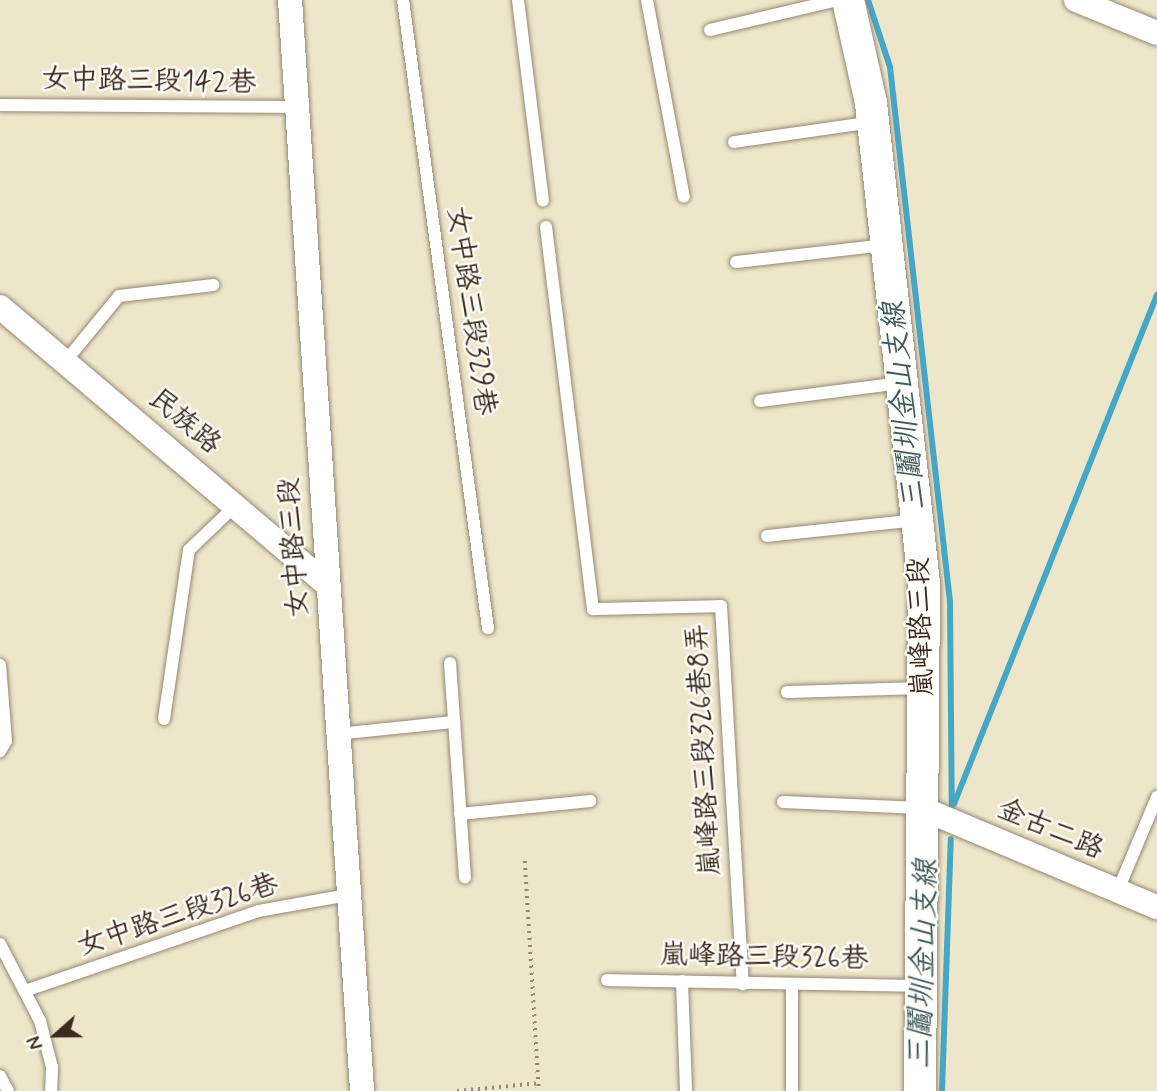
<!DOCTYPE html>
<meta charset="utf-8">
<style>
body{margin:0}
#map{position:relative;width:1157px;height:1091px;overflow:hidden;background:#eee6ca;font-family:Mynerve,"LXGW WenKai TC",sans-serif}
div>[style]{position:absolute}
.stream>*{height:6px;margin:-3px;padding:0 3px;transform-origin:3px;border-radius:3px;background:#45a6c5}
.path>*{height:3.5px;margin-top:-1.75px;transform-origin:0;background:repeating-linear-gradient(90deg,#948874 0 2px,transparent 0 7px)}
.roads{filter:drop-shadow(0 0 2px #948874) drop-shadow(0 0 2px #948874)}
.service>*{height:12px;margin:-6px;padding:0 6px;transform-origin:6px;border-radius:6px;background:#fff}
.minor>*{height:24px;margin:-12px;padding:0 12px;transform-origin:12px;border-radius:12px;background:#fff}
.tertiary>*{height:32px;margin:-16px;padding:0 16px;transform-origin:16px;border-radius:16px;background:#fff}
span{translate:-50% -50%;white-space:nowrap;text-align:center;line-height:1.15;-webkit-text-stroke:5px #fdfcf7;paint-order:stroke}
.street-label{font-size:28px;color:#3b2a1e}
.water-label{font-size:30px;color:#3f5c61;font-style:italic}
.north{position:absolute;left:21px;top:1000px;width:70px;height:70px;-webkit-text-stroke:5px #fdfcf7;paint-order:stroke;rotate:249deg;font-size:19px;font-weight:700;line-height:28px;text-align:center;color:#3b2a1e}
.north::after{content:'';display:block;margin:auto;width:24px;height:32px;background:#3b2a1e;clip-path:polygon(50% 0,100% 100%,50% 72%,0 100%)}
</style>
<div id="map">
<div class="stream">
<div style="left:868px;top:0;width:71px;rotate:71.8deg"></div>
<div style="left:890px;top:67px;width:538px;rotate:83.6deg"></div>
<div style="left:950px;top:602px;width:209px;rotate:89.5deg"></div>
<div style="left:954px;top:804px;width:548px;rotate:-68.26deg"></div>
<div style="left:942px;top:1091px;width:252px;rotate:-88deg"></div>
</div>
<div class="path">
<div style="left:525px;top:861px;width:230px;rotate:86.5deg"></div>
<div style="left:457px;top:1091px;width:83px;rotate:-5.5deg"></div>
</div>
<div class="roads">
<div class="service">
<div style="left:403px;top:0;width:634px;rotate:82.29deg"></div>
<div style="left:518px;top:0;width:202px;rotate:82.9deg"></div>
<div style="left:647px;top:0;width:200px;rotate:79.4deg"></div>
<div style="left:710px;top:30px;width:131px;rotate:-13.2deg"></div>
<div style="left:0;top:105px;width:297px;rotate:0.4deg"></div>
<div style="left:734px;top:142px;width:139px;rotate:-8.2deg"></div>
<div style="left:546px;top:227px;width:385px;rotate:83deg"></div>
<div style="left:593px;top:609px;width:128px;rotate:-1.3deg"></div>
<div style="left:721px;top:606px;width:379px;rotate:86.7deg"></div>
<div style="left:736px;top:262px;width:150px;rotate:-6.5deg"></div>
<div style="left:65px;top:362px;width:85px;rotate:-50.7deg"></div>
<div style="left:119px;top:296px;width:95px;rotate:-6.7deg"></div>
<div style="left:760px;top:401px;width:142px;rotate:-7.3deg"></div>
<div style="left:767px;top:536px;width:150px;rotate:-6.1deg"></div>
<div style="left:450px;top:663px;width:215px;rotate:86deg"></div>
<div style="left:0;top:665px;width:76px;rotate:85.5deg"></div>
<div style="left:6px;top:741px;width:12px;rotate:121deg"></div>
<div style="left:787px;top:692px;width:136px;rotate:-1.7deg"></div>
<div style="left:164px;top:719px;width:171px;rotate:-81.6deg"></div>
<div style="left:189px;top:550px;width:65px;rotate:-43.8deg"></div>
<div style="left:337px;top:734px;width:118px;rotate:-5.9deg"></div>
<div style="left:783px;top:802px;width:138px;rotate:2.5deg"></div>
<div style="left:460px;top:814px;width:131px;rotate:-5.7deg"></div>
<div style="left:1118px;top:890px;width:101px;rotate:-67.2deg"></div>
<div style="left:0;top:944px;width:87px;rotate:62.5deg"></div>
<div style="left:40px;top:1021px;width:48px;rotate:75.4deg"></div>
<div style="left:52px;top:1067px;width:24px;rotate:92deg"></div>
<div style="left:607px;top:980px;width:313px;rotate:1.1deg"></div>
<div style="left:682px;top:981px;width:110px;rotate:87.9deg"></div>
<div style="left:792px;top:984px;width:107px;rotate:90deg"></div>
<div style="left:25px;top:991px;width:246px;rotate:-18.9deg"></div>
<div style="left:258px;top:911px;width:91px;rotate:-10.1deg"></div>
<div style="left:0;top:1076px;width:17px;rotate:62deg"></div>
</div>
<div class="minor">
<div style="left:290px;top:0;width:1093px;rotate:86.22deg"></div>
<div style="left:1076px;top:0;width:87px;rotate:22.2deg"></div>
<div style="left:0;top:307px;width:430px;rotate:40.3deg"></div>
<div style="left:921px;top:808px;width:256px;rotate:22.8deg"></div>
</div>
<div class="tertiary">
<div style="left:848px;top:0;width:106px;rotate:77.4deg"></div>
<div style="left:871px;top:103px;width:484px;rotate:83.7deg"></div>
<div style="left:924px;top:584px;width:507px;rotate:90.45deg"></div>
</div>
</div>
<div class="street-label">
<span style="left:149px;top:82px;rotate:1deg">女中路三段142巷</span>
<span style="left:470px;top:311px;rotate:82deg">女中路三段329巷</span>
<span style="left:184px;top:422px;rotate:40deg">民族路</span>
<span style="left:295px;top:547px;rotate:-94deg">女中路三段</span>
<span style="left:922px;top:627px;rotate:-92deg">嵐峰路三段</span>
<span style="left:705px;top:750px;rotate:-93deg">嵐峰路三段326巷8弄</span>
<span style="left:1050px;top:830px;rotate:23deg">金古二路</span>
<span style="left:178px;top:916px;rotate:-18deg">女中路三段326巷</span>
<span style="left:764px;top:958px;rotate:1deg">嵐峰路三段326巷</span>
</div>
<div class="water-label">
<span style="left:905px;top:406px;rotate:-96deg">三鬮圳金山支線</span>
<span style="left:924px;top:964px;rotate:-88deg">三鬮圳金山支線</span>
</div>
<div class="north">N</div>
</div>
